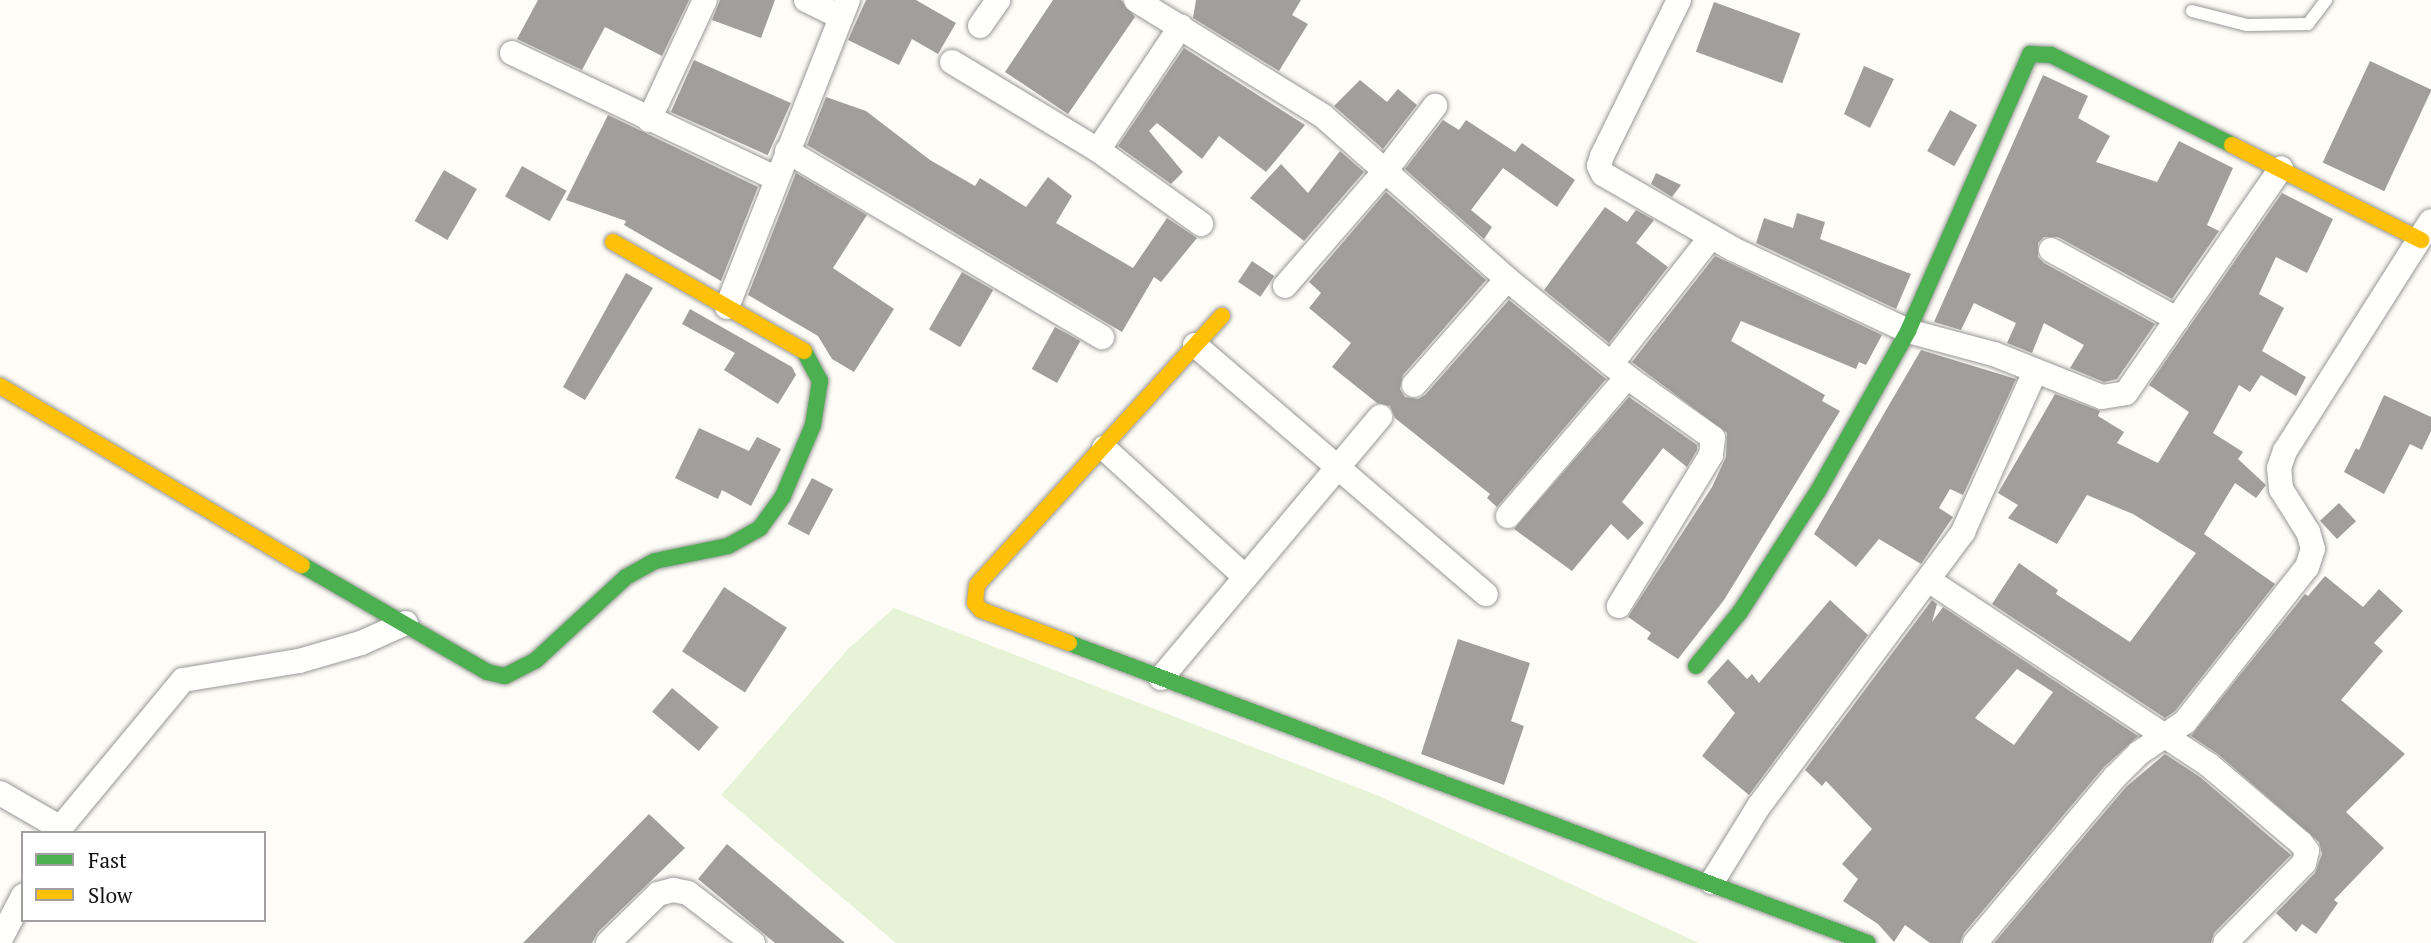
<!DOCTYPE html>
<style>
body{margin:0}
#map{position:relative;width:2431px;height:943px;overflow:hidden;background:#fdfcf7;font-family:"PT Serif",serif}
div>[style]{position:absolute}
.green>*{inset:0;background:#e7f3d7}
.building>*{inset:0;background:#a19f9c;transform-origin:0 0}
.roads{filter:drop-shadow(0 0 2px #979795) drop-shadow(0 0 2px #979795)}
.lane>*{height:12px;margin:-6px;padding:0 6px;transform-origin:6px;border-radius:6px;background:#fffffe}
.street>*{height:24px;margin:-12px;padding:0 12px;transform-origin:12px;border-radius:12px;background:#fffffe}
.fast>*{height:16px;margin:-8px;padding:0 8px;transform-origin:8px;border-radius:8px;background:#4caf50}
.slow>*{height:16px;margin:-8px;padding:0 8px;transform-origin:8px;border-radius:8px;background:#ffc107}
span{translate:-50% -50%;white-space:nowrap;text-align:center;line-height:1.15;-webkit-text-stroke:7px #fff;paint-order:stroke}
.legend{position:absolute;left:21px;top:831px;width:245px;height:91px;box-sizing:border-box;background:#fff;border:2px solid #a0a0a0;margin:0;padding:9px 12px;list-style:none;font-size:21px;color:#111}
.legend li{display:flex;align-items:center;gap:14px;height:35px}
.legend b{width:35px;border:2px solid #a0a0a0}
</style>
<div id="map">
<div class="green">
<div style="clip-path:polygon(894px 608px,1379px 796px,1699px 943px,896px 943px,721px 795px,848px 649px)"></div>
</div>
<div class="building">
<div style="clip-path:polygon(538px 0,689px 0,662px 56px,605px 27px,582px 70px,517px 39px)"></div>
<div style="clip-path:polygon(720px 0,775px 0,761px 38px,712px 20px)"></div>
<div style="clip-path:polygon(866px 0,916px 0,956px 23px,938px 54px,912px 39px,899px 65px,848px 40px)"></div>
<div style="clip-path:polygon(1053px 0,1121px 0,1135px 17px,1068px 114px,1005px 72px)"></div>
<div style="clip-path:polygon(1196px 0,1301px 0,1292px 15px,1308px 24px,1279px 71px,1193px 18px)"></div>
<div style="left:1714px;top:2px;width:92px;height:53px;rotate:20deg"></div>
<div style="clip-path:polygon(1184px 48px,1305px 125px,1266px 172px,1219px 136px,1202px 159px,1157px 123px,1149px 131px,1183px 172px,1171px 184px,1118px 146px)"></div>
<div style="left:694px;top:60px;width:106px;height:57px;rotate:24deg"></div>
<div style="left:2370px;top:61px;width:68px;height:112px;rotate:25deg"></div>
<div style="clip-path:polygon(1864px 66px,1894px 79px,1870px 128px,1844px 114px)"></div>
<div style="clip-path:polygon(2043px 75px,2088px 96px,2078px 118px,2110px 136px,2096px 162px,2157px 182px,2179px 141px,2233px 168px,2207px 225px,2219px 231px,2172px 299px,2058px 237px,2044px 237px,2038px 243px,2038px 257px,2044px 263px,2155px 324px,2117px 379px,2104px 382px,2070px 368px,2084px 345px,2044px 323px,2032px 353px,2007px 343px,2016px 323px,1974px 303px,1961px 330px,1934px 322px)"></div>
<div style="clip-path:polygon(1360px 80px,1387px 102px,1398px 89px,1417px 105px,1383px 149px,1334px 106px)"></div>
<div style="clip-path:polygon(826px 97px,866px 111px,930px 160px,975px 186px,980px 178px,1026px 207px,1048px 177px,1072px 196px,1056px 223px,1133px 268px,1167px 218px,1197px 238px,1161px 282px,1154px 277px,1122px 332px,807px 145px)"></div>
<div style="left:1950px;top:110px;width:31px;height:47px;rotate:29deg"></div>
<div style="clip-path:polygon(608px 115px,758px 187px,721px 281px,624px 225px,626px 221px,566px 200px)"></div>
<div style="clip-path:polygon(1443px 120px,1459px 130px,1466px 120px,1515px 152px,1522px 143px,1575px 180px,1557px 207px,1503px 168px,1471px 210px,1492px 227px,1484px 239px,1405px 169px)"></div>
<div style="clip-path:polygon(1340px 151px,1364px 172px,1304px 241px,1250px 198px,1281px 164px,1308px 193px)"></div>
<div style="left:522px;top:166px;width:51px;height:35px;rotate:29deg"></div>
<div style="left:444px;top:170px;width:38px;height:59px;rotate:30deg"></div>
<div style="clip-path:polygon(796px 173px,867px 215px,833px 268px,894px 309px,854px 372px,832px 359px,818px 336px,748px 295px)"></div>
<div style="clip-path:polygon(1656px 173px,1681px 185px,1672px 197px,1651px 184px)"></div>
<div style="clip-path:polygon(1386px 192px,1486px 280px,1403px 375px,1400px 389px,1405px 397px,1418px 399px,1425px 395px,1509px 300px,1606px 379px,1497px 507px,1487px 498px,1490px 494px,1395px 418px,1390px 406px,1377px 403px,1332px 367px,1351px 343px,1309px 308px,1321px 293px,1309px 282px)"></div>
<div style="clip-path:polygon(2282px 193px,2333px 219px,2307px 273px,2276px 257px,2259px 294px,2284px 308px,2262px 351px,2306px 377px,2296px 396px,2261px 375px,2250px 392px,2239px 385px,2213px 433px,2243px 452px,2238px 459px,2266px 485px,2256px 498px,2235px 483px,2204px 534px,2275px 584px,2175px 711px,2165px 718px,1992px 604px,2019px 563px,2058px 590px,2056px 594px,2130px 642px,2196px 553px,2133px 514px,2087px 495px,2057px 544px,2008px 518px,2018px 505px,1998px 493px,2055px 394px,2100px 411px,2098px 416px,2124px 432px,2117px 443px,2158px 463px,2189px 412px,2149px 385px)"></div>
<div style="clip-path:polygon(1605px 207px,1627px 222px,1636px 210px,1654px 220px,1636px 243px,1668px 267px,1609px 343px,1544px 290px)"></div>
<div style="clip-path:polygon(1797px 213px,1825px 222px,1820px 239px,1911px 274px,1896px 309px,1756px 243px,1764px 218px,1793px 228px)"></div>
<div style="clip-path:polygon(1715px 256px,1882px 335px,1866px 365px,1859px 362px,1856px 369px,1741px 321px,1731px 341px,1825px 395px,1822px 401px,1840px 411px,1724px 600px,1678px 659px,1647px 639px,1651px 633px,1628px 617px,1712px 487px,1726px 457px,1727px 433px,1632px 362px)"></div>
<div style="left:1252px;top:261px;width:27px;height:25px;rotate:34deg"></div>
<div style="left:962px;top:272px;width:36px;height:66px;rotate:30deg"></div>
<div style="clip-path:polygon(626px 273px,653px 288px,585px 400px,563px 387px)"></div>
<div style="clip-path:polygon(690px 309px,792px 367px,796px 375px,778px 404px,724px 370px,735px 353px,682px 324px)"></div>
<div style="left:1055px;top:327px;width:29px;height:48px;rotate:29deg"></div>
<div style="clip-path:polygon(1921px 350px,2016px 379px,1963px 495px,1950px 489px,1939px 508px,1953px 517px,1921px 564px,1879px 539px,1856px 567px,1814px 534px)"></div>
<div style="clip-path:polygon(2384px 395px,2431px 417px,2431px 431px,2422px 450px,2410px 444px,2384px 494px,2344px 472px,2356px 448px,2359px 450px)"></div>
<div style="clip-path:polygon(1629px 397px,1697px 445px,1697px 450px,1687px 467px,1663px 448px,1622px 502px,1644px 523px,1628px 540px,1611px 524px,1572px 571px,1514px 529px)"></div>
<div style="clip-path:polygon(699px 428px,749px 451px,757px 437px,781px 449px,751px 506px,722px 490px,718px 499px,675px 478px)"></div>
<div style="left:812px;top:478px;width:24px;height:52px;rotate:28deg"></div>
<div style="left:2339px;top:503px;width:25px;height:26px;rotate:47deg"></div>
<div style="clip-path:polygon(2325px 576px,2363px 607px,2379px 589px,2403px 611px,2374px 643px,2383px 651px,2341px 700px,2405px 754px,2346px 812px,2384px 848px,2334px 900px,2338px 903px,2316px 934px,2302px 924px,2296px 932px,2276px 913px,2315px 873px,2322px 854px,2319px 842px,2218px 754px,2191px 736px,2305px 594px,2308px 596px)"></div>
<div style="left:724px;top:587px;width:75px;height:77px;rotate:33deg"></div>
<div style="clip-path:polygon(1830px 600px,1868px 635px,1749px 795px,1702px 756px,1735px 713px,1707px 682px,1728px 659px,1747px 679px,1752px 674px,1759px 683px)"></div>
<div style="clip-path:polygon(evenodd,1932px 600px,1937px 604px,1932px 622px,1943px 607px,2138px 736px,2104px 767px,1964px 933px,1960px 943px,1930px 943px,1905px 925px,1894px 942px,1878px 924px,1843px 901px,1858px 879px,1842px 864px,1872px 829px,1826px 781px,1822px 786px,1805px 770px,1932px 600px,2017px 669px,2053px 692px,2014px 745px,1975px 718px,2017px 669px)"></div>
<div style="clip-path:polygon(1458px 639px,1530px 663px,1511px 721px,1524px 726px,1504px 785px,1421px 754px)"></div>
<div style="left:672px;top:688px;width:61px;height:31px;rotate:40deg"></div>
<div style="clip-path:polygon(2165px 754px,2200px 777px,2291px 855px,2214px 933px,2211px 943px,1994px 943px,2126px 787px)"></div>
<div style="clip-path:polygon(649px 814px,685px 848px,598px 932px,592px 943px,523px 943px)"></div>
<div style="clip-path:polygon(727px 844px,845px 943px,775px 943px,698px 879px)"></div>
</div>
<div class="roads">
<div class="lane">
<div style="left:2192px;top:11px;width:57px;rotate:14.3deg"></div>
<div style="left:2247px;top:25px;width:61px;rotate:-0.9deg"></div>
<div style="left:2308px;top:24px;width:30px;rotate:-53deg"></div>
</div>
<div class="street">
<div style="left:806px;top:0;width:39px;rotate:26deg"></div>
<div style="left:1136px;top:0;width:220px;rotate:31.8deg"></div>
<div style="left:1323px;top:116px;width:246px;rotate:41.5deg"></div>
<div style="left:1507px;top:279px;width:155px;rotate:39.2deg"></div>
<div style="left:1627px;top:377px;width:105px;rotate:35.3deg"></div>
<div style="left:1713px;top:438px;width:17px;rotate:97deg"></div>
<div style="left:1711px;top:455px;width:177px;rotate:121.4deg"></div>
<div style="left:1679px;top:0;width:174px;rotate:116.3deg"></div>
<div style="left:1602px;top:156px;width:10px;rotate:107deg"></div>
<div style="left:1599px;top:166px;width:9px;rotate:63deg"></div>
<div style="left:1603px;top:174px;width:150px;rotate:30deg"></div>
<div style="left:1733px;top:249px;width:193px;rotate:25.1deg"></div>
<div style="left:1908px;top:331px;width:89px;rotate:15deg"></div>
<div style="left:1994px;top:354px;width:116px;rotate:21.7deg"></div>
<div style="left:2102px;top:397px;width:24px;rotate:-9deg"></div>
<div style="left:2126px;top:393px;width:273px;rotate:-55.4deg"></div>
<div style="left:980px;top:26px;width:32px;rotate:-55deg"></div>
<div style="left:512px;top:53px;width:293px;rotate:25.4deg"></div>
<div style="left:952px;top:62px;width:170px;rotate:31.1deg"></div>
<div style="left:1098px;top:150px;width:127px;rotate:35.7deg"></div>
<div style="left:649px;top:120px;width:132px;rotate:-65deg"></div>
<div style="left:1098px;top:150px;width:149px;rotate:-56.2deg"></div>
<div style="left:787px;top:151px;width:366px;rotate:30.6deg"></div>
<div style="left:2051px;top:250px;width:144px;rotate:28.7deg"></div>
<div style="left:1285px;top:286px;width:154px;rotate:-49deg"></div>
<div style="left:1386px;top:170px;width:81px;rotate:-52.6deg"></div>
<div style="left:727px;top:307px;width:330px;rotate:-68.5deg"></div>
<div style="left:1195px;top:345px;width:383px;rotate:40.6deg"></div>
<div style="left:1611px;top:364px;width:162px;rotate:-51.8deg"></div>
<div style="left:1414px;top:385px;width:141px;rotate:-48.7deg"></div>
<div style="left:1104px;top:448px;width:190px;rotate:42.4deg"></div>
<div style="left:1508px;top:516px;width:183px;rotate:-49.4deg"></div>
<div style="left:1930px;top:581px;width:334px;rotate:33.4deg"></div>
<div style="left:2209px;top:765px;width:121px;rotate:40.3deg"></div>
<div style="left:2301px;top:843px;width:10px;rotate:53deg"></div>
<div style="left:2307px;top:851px;width:12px;rotate:104deg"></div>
<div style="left:2304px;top:863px;width:112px;rotate:134.6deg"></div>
<div style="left:1161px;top:678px;width:341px;rotate:-50deg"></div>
<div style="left:0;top:793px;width:68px;rotate:30deg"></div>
<div style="left:56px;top:833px;width:199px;rotate:-50.3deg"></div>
<div style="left:183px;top:680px;width:118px;rotate:-9.3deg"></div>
<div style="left:299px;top:661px;width:65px;rotate:-16.2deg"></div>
<div style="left:361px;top:643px;width:49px;rotate:-24deg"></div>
<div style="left:1712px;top:882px;width:89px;rotate:-58.3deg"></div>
<div style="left:1759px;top:806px;width:342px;rotate:-53.3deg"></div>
<div style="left:1963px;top:532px;width:175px;rotate:-65.8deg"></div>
<div style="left:0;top:940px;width:50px;rotate:-62.4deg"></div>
<div style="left:608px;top:943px;width:70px;rotate:-44.4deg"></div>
<div style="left:658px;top:894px;width:16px;rotate:-15deg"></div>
<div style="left:673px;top:890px;width:15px;rotate:11deg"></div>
<div style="left:688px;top:893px;width:82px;rotate:37.6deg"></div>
<div style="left:1975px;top:943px;width:217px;rotate:-49.9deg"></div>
<div style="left:2115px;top:777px;width:34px;rotate:-45deg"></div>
<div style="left:2139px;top:753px;width:55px;rotate:-34deg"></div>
<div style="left:2185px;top:722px;width:197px;rotate:-51.8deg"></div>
<div style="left:2307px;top:567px;width:19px;rotate:-72deg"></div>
<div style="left:2313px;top:549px;width:18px;rotate:-106deg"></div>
<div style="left:2308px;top:532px;width:51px;rotate:-122.1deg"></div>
<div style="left:2281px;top:489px;width:21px;rotate:-95deg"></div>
<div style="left:2279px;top:468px;width:18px;rotate:-71deg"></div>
<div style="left:2285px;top:451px;width:272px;rotate:-57.6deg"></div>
</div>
<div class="fast">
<div style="left:302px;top:565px;width:214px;rotate:30deg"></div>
<div style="left:487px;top:672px;width:18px;rotate:13deg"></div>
<div style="left:505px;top:676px;width:35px;rotate:-27deg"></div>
<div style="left:536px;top:660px;width:122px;rotate:-42.7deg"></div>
<div style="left:626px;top:577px;width:33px;rotate:-29deg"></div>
<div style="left:655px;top:561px;width:75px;rotate:-11.6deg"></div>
<div style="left:728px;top:546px;width:37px;rotate:-29deg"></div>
<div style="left:760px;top:528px;width:39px;rotate:-54deg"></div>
<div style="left:783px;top:496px;width:77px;rotate:-67.1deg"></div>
<div style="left:813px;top:425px;width:45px;rotate:-81deg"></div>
<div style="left:820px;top:381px;width:34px;rotate:-118deg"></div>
<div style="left:1069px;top:643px;width:853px;rotate:20.58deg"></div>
<div style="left:1696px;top:666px;width:70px;rotate:-50.8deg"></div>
<div style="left:1740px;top:612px;width:144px;rotate:-57.2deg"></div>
<div style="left:1818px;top:491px;width:184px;rotate:-60.6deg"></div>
<div style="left:1908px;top:331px;width:303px;rotate:-66.2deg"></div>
<div style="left:2030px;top:54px;width:21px;rotate:3deg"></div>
<div style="left:2051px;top:55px;width:202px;rotate:26.4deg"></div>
</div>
<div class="slow">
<div style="left:2232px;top:145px;width:212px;rotate:26.7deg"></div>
<div style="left:613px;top:242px;width:220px;rotate:29.7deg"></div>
<div style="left:0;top:386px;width:351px;rotate:30.7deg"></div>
<div style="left:1069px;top:643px;width:94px;rotate:-159.4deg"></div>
<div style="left:981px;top:610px;width:9px;rotate:-131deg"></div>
<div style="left:975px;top:603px;width:18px;rotate:-84deg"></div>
<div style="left:977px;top:585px;width:364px;rotate:-47.7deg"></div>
</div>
</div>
<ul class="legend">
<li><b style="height:9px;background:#4caf50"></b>Fast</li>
<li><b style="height:9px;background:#ffc107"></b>Slow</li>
</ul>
</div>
